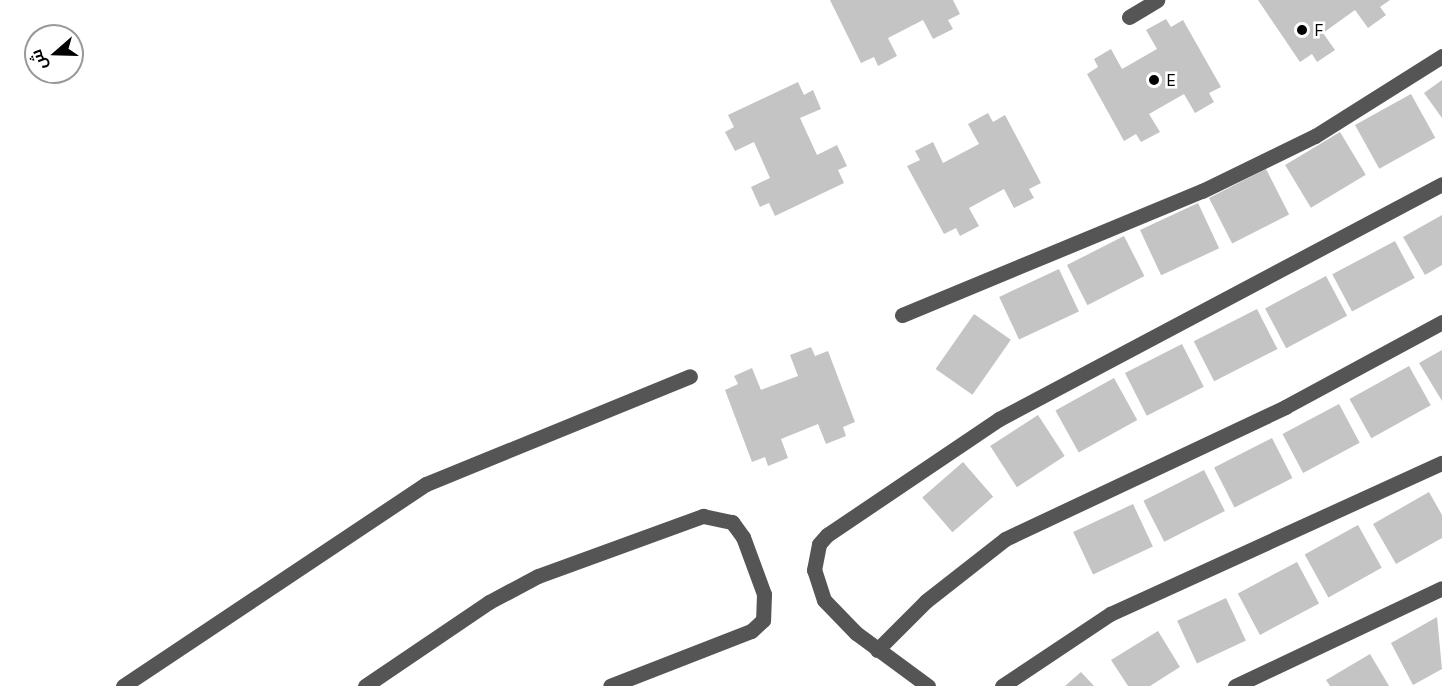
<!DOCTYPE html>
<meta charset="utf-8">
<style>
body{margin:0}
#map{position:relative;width:1442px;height:686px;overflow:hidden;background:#fff;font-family:Karla,Cairo,sans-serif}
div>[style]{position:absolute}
.building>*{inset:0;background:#c4c4c4;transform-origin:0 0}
.minor>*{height:15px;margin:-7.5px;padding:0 7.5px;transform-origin:7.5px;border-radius:7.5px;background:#555}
.dots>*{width:16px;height:16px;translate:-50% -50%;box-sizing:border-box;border:3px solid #fff;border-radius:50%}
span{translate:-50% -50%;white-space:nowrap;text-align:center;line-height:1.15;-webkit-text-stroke:5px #fff;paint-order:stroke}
.poi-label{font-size:18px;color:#000}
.left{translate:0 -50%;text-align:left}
.north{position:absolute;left:24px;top:24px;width:60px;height:60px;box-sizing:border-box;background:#fff;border:2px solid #999;border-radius:50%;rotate:250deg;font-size:16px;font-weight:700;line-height:24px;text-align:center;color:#000}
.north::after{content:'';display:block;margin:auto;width:21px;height:27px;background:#000;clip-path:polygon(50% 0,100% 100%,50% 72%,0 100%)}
</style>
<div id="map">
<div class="building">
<div style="clip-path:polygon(830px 0,953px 0,960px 14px,948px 20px,953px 29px,933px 39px,923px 20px,888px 38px,897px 56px,878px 66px,874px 57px,861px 63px)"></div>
<div style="clip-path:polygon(1258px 0,1390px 0,1380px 7px,1386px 15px,1368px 28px,1355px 10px,1323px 33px,1335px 50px,1317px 62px,1312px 54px,1300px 62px)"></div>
<div style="clip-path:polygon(1166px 19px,1171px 27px,1183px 20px,1221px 87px,1209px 93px,1214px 102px,1195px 113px,1184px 94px,1149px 114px,1160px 132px,1141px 142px,1136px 134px,1124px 141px,1087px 74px,1098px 67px,1094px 59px,1111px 49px,1122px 69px,1157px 49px,1146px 30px)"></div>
<div style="clip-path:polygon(1442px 80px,1442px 118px,1424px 93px)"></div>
<div style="clip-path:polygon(798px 82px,804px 95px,813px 90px,821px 109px,800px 118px,817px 155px,837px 145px,847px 166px,838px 170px,844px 183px,775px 216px,769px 203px,760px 207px,751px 187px,770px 178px,754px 142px,735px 151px,725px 132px,734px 127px,728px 115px)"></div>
<div style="left:1411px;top:94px;width:50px;height:64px;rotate:61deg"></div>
<div style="clip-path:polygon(988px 113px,993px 122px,1005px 115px,1041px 183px,1029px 189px,1034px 198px,1014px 208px,1004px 189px,969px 208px,979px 226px,960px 236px,956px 228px,944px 234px,907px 166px,920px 160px,915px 151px,933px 142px,943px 163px,979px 144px,968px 124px)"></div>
<div style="left:1340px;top:132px;width:50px;height:64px;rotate:59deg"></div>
<div style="left:1266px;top:169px;width:51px;height:64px;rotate:63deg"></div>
<div style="left:1198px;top:203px;width:50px;height:64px;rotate:65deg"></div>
<div style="clip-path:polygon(1442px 215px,1442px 265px,1425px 275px,1403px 237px)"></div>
<div style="left:1124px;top:236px;width:45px;height:64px;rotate:63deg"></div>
<div style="left:1395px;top:241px;width:42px;height:71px;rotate:62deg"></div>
<div style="left:1059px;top:269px;width:47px;height:66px;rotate:65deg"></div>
<div style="left:1326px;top:276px;width:45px;height:69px;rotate:62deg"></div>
<div style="left:1257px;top:309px;width:45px;height:71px;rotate:63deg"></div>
<div style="left:974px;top:314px;width:45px;height:67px;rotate:35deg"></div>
<div style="left:1182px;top:344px;width:48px;height:64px;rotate:63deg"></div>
<div style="clip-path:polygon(811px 347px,815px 356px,828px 351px,855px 422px,843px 427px,846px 436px,826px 444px,818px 424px,781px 439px,788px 458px,768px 466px,765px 457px,752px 462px,725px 390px,738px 384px,734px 376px,752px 368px,761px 390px,798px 376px,790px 355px)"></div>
<div style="clip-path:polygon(1442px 350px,1442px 401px,1419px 363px)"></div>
<div style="left:1409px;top:366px;width:45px;height:68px;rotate:61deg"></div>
<div style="left:1114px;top:378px;width:48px;height:67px;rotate:61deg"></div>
<div style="left:1339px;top:404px;width:44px;height:64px;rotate:62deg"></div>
<div style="left:1038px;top:415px;width:49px;height:57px;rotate:57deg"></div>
<div style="left:1272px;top:438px;width:45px;height:65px;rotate:63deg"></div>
<div style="left:963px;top:462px;width:46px;height:54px;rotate:49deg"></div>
<div style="left:1204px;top:470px;width:46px;height:68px;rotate:63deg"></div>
<div style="clip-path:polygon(1429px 492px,1442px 515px,1442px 538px,1396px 564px,1373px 524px)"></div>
<div style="left:1133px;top:504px;width:47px;height:66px;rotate:65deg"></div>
<div style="left:1358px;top:525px;width:49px;height:61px;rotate:61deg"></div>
<div style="left:1297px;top:562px;width:47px;height:67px;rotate:62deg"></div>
<div style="left:1226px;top:598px;width:47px;height:54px;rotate:65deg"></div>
<div style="clip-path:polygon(1437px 617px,1442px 669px,1413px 685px,1391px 643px)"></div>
<div style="clip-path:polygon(1158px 631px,1180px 667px,1150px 686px,1128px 686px,1111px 660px)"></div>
<div style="clip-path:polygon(1370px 654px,1389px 686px,1330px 686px,1326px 680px)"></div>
<div style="clip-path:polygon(1081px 672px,1094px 686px,1065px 686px)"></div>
</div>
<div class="minor">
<div style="left:1129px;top:17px;width:33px;rotate:-31deg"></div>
<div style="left:902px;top:315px;width:325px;rotate:-22.5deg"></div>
<div style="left:1202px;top:191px;width:126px;rotate:-26deg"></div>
<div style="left:1315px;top:136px;width:150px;rotate:-32.2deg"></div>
<div style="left:877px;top:650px;width:69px;rotate:-45deg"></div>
<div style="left:926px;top:601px;width:100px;rotate:-38.1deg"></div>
<div style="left:1005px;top:539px;width:310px;rotate:-25.2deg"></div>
<div style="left:1285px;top:407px;width:179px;rotate:-28.4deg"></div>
<div style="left:123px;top:686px;width:364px;rotate:-33.7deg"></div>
<div style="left:426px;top:484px;width:285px;rotate:-22.2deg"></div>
<div style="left:365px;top:686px;width:150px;rotate:-34.1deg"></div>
<div style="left:489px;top:602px;width:55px;rotate:-28deg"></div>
<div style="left:538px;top:576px;width:176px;rotate:-20deg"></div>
<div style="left:703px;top:516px;width:30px;rotate:12deg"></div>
<div style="left:732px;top:522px;width:19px;rotate:54deg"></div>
<div style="left:743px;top:537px;width:61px;rotate:69.8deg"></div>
<div style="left:764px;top:594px;width:26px;rotate:92deg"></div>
<div style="left:763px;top:620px;width:16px;rotate:137deg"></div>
<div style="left:751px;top:631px;width:151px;rotate:158.7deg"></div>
<div style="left:928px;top:686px;width:89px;rotate:-143.6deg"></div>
<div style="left:856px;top:633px;width:46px;rotate:-134.1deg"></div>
<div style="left:824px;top:600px;width:32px;rotate:-108deg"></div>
<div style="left:814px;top:570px;width:26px;rotate:-79deg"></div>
<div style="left:819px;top:544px;width:12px;rotate:-48deg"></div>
<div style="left:827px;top:535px;width:207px;rotate:-34deg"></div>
<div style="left:999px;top:419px;width:501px;rotate:-27.94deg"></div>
<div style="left:1002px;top:686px;width:130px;rotate:-33.7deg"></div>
<div style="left:1110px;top:614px;width:365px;rotate:-24.5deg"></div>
<div style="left:1235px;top:686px;width:229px;rotate:-25.3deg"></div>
</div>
<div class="dots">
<div style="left:1302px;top:30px;background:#000"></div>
<div style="left:1154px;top:80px;background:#000"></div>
</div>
<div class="poi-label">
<span class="left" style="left:1314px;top:30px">F</span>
<span class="left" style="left:1166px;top:80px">E</span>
</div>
<div class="north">ش</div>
</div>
